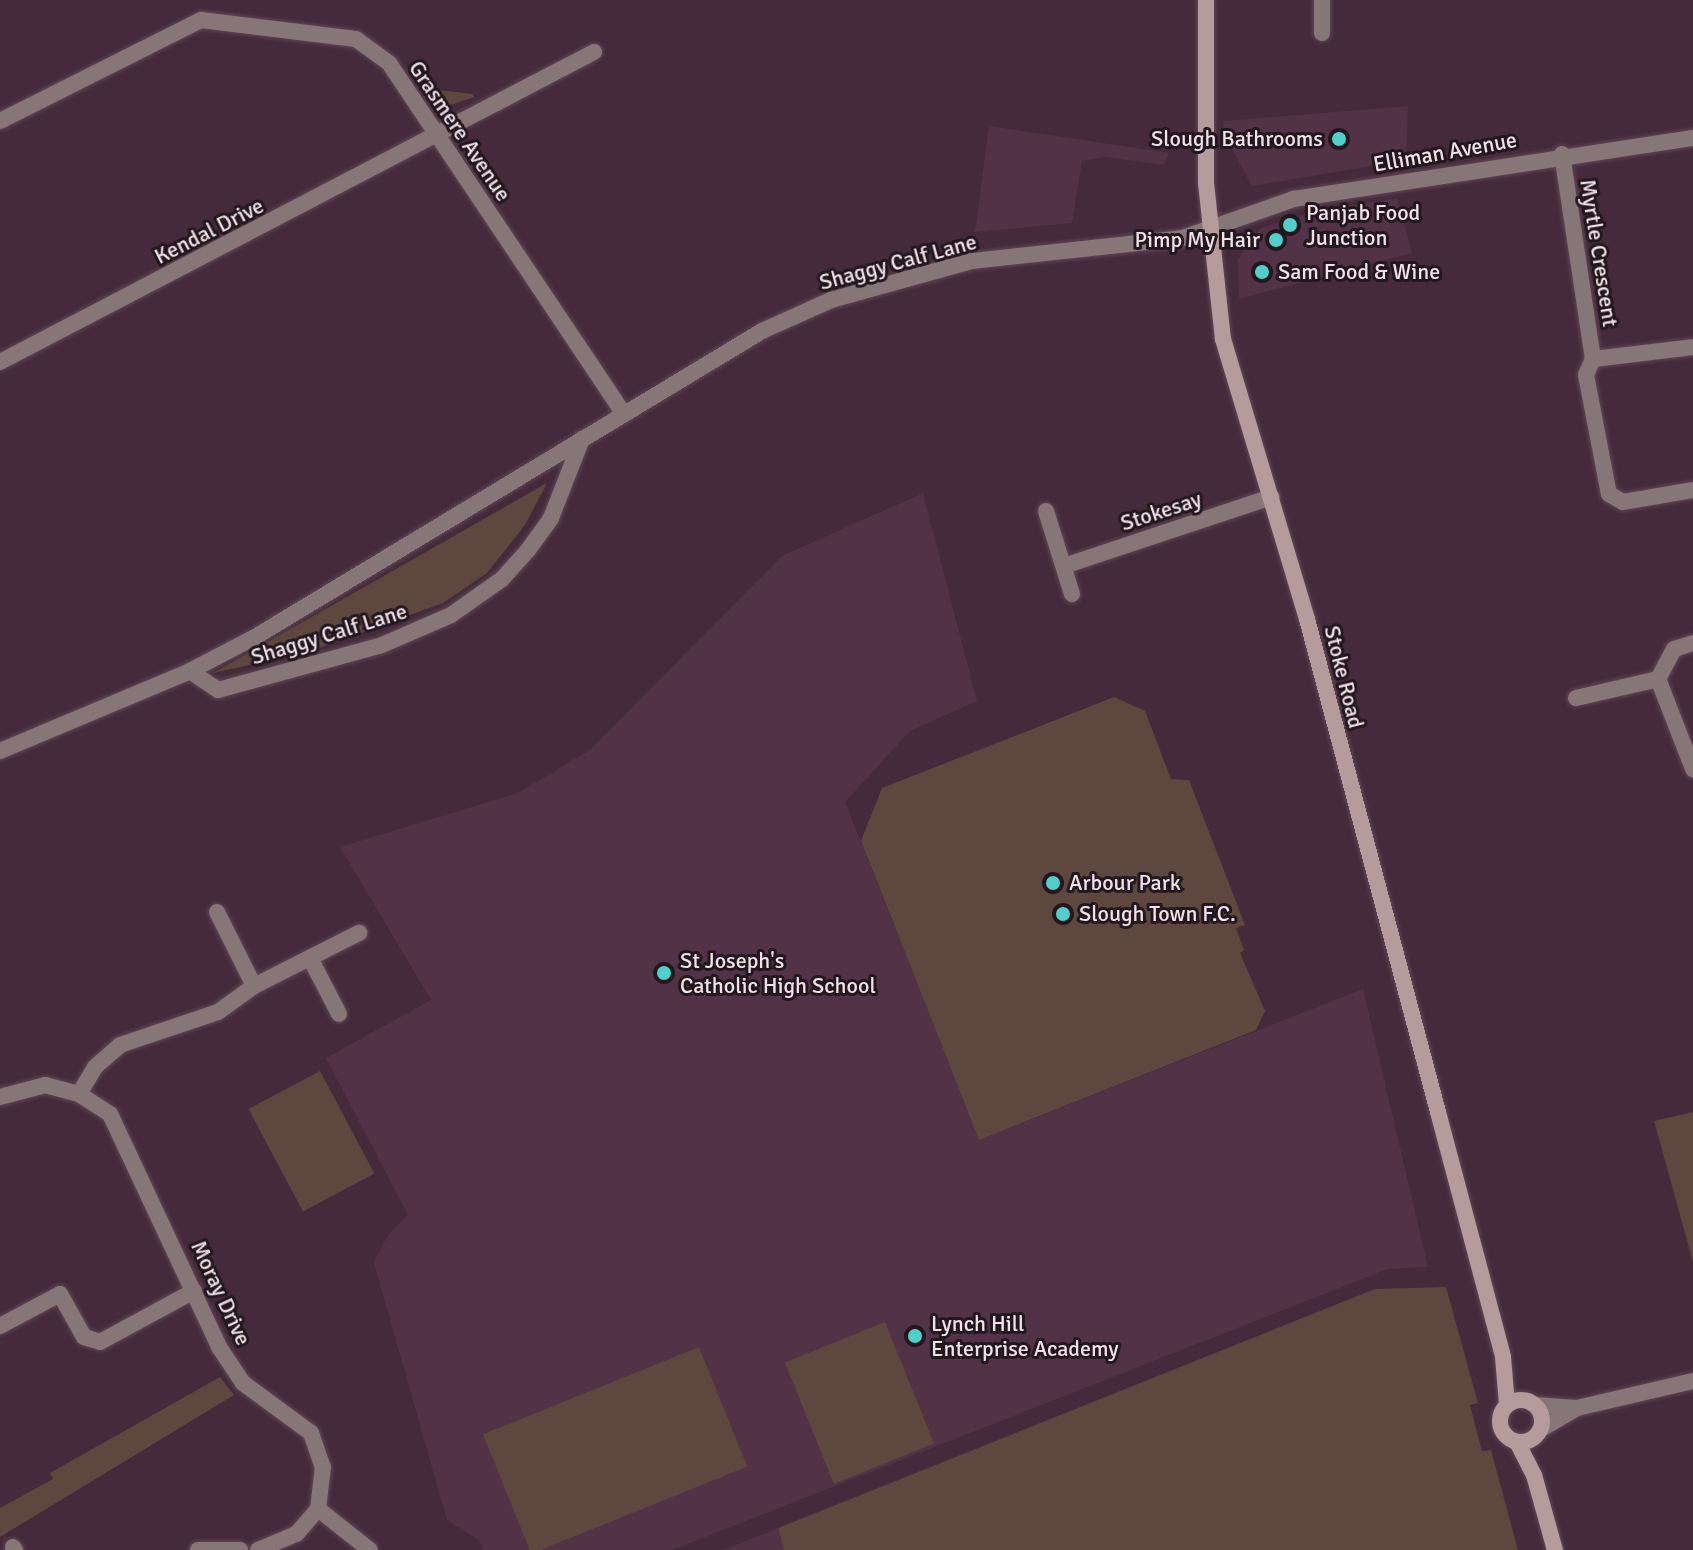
<!DOCTYPE html>
<style>
body{margin:0}
#map{position:relative;width:1693px;height:1550px;overflow:hidden;background:#442a3a;font-family:Signika,sans-serif}
div>[style]{position:absolute}
.built>*{inset:0;background:#523246}
.green>*{inset:0;background:#5e473e;transform-origin:0 0}
.roads{filter:drop-shadow(0 0 2px #604756) drop-shadow(0 0 2px #604756)}
.street>*{height:16px;margin:-8px;padding:0 8px;transform-origin:8px;border-radius:8px;background:#877677}
.secondary>*{height:16px;margin:-8px;padding:0 8px;transform-origin:8px;border-radius:8px;background:#b69b9d}
.secondary>.ring{margin:-8px;padding:0;box-sizing:content-box;background:none;border:16px solid #b69b9d;border-radius:50%}
.dots>*{width:22px;height:22px;translate:-50% -50%;box-sizing:border-box;border:4px solid #23171e;border-radius:50%}
span{translate:-50% -50%;white-space:nowrap;text-align:center;line-height:1.15;-webkit-text-stroke:6px #23171e;paint-order:stroke}
.street-label{font-size:22px;color:#f2e1eb}
.poi-label{font-size:22px;color:#f2e1eb}
.right{translate:-100% -50%;text-align:right}
.left{translate:0 -50%;text-align:left}
</style>
<div id="map">
<div class="built">
<div style="clip-path:polygon(1408px 106px,1406px 160px,1252px 186px,1224px 134px,1223px 121px)"></div>
<div style="clip-path:polygon(989px 126px,1169px 153px,1164px 165px,1105px 157px,1082px 161px,1072px 223px,975px 232px)"></div>
<div style="clip-path:polygon(1397px 198px,1412px 253px,1239px 299px,1238px 259px,1261px 228px,1321px 210px)"></div>
<div style="clip-path:polygon(923px 493px,977px 701px,910px 731px,845px 802px,979px 1140px,1363px 989px,1428px 1267px,1388px 1269px,672px 1550px,483px 1550px,479px 1540px,447px 1520px,377px 1274px,374px 1262px,388px 1235px,408px 1215px,326px 1058px,431px 1000px,340px 847px,518px 793px,590px 750px,782px 556px)"></div>
<div style="clip-path:polygon(778px 1528px,784px 1550px,723px 1550px)"></div>
</div>
<div class="green">
<div style="clip-path:polygon(422px 88px,473px 94px,474px 97px,439px 109px)"></div>
<div style="clip-path:polygon(547px 483px,525px 525px,487px 573px,443px 603px,308px 652px,213px 673px)"></div>
<div style="clip-path:polygon(1114px 697px,1145px 711px,1171px 779px,1189px 780px,1245px 925px,1236px 928px,1244px 950px,1240px 953px,1265px 1011px,1256px 1030px,979px 1140px,861px 841px,882px 788px)"></div>
<div style="left:320px;top:1071px;width:116px;height:81px;rotate:62deg"></div>
<div style="clip-path:polygon(1693px 1112px,1693px 1262px,1654px 1121px)"></div>
<div style="clip-path:polygon(1446px 1287px,1478px 1403px,1470px 1405px,1482px 1451px,1491px 1450px,1518px 1550px,784px 1550px,778px 1528px,1375px 1289px)"></div>
<div style="left:885px;top:1322px;width:131px;height:108px;rotate:68deg"></div>
<div style="left:699px;top:1347px;width:129px;height:233px;rotate:68deg"></div>
<div style="clip-path:polygon(220px 1377px,234px 1395px,0 1537px,0 1508px,53px 1479px,50px 1473px)"></div>
</div>
<div class="roads">
<div class="street">
<div style="left:1322px;top:0;width:33px;rotate:90deg"></div>
<div style="left:0;top:121px;width:225px;rotate:-26.7deg"></div>
<div style="left:201px;top:20px;width:156px;rotate:7deg"></div>
<div style="left:356px;top:39px;width:41px;rotate:36deg"></div>
<div style="left:389px;top:63px;width:422px;rotate:56.2deg"></div>
<div style="left:1562px;top:154px;width:207px;rotate:81.4deg"></div>
<div style="left:1593px;top:359px;width:17px;rotate:114deg"></div>
<div style="left:1586px;top:375px;width:121px;rotate:79.1deg"></div>
<div style="left:1609px;top:494px;width:16px;rotate:30deg"></div>
<div style="left:1623px;top:502px;width:71px;rotate:-9.7deg"></div>
<div style="left:1593px;top:359px;width:101px;rotate:-6.8deg"></div>
<div style="left:0;top:362px;width:670px;rotate:-27.56deg"></div>
<div style="left:1046px;top:511px;width:87px;rotate:72.6deg"></div>
<div style="left:1064px;top:566px;width:219px;rotate:-18.4deg"></div>
<div style="left:1693px;top:643px;width:20px;rotate:162deg"></div>
<div style="left:1674px;top:649px;width:34px;rotate:118deg"></div>
<div style="left:1658px;top:679px;width:97px;rotate:68.7deg"></div>
<div style="left:190px;top:671px;width:34px;rotate:34deg"></div>
<div style="left:218px;top:690px;width:170px;rotate:-15.3deg"></div>
<div style="left:382px;top:645px;width:75px;rotate:-23.5deg"></div>
<div style="left:451px;top:615px;width:62px;rotate:-35.2deg"></div>
<div style="left:502px;top:579px;width:39px;rotate:-48deg"></div>
<div style="left:528px;top:550px;width:39px;rotate:-54deg"></div>
<div style="left:551px;top:518px;width:85px;rotate:-68.6deg"></div>
<div style="left:1576px;top:698px;width:84px;rotate:-13deg"></div>
<div style="left:0;top:751px;width:206px;rotate:-22.8deg"></div>
<div style="left:190px;top:671px;width:73px;rotate:-27.6deg"></div>
<div style="left:255px;top:637px;width:592px;rotate:-31.11deg"></div>
<div style="left:762px;top:331px;width:76px;rotate:-24.2deg"></div>
<div style="left:831px;top:300px;width:146px;rotate:-15.5deg"></div>
<div style="left:972px;top:261px;width:212px;rotate:-6.2deg"></div>
<div style="left:1183px;top:238px;width:118px;rotate:-19.4deg"></div>
<div style="left:1294px;top:199px;width:404px;rotate:-8.7deg"></div>
<div style="left:217px;top:912px;width:83px;rotate:63.4deg"></div>
<div style="left:310px;top:958px;width:63px;rotate:62.6deg"></div>
<div style="left:79px;top:1094px;width:31px;rotate:-59deg"></div>
<div style="left:95px;top:1067px;width:33px;rotate:-41deg"></div>
<div style="left:120px;top:1045px;width:103px;rotate:-18.6deg"></div>
<div style="left:218px;top:1012px;width:44px;rotate:-35.8deg"></div>
<div style="left:254px;top:986px;width:118px;rotate:-26.8deg"></div>
<div style="left:0;top:1097px;width:47px;rotate:-14.9deg"></div>
<div style="left:45px;top:1085px;width:35px;rotate:15deg"></div>
<div style="left:79px;top:1094px;width:37px;rotate:33deg"></div>
<div style="left:110px;top:1114px;width:257px;rotate:64.9deg"></div>
<div style="left:219px;top:1347px;width:43px;rotate:56.3deg"></div>
<div style="left:243px;top:1383px;width:84px;rotate:36.3deg"></div>
<div style="left:311px;top:1433px;width:36px;rotate:71deg"></div>
<div style="left:323px;top:1467px;width:42px;rotate:96.8deg"></div>
<div style="left:318px;top:1509px;width:33px;rotate:131deg"></div>
<div style="left:296px;top:1534px;width:41px;rotate:157.2deg"></div>
<div style="left:0;top:1326px;width:68px;rotate:-28.1deg"></div>
<div style="left:60px;top:1294px;width:49px;rotate:60.8deg"></div>
<div style="left:84px;top:1337px;width:17px;rotate:17deg"></div>
<div style="left:100px;top:1342px;width:107px;rotate:-28.5deg"></div>
<div style="left:1535px;top:1405px;width:41px;rotate:4.2deg"></div>
<div style="left:1541px;top:1429px;width:42px;rotate:-30.3deg"></div>
<div style="left:1577px;top:1408px;width:119px;rotate:-13.1deg"></div>
<div style="left:318px;top:1509px;width:66px;rotate:38.3deg"></div>
<div style="left:13px;top:1547px;width:4px;rotate:56deg"></div>
<div style="left:198px;top:1550px;width:42px"></div>
</div>
<div class="secondary">
<div style="left:1206px;top:0;width:183px;rotate:90deg"></div>
<div style="left:1206px;top:183px;width:157px;rotate:83.8deg"></div>
<div style="left:1223px;top:339px;width:292px;rotate:73.3deg"></div>
<div style="left:1307px;top:619px;width:510px;rotate:75.12deg"></div>
<div style="left:1438px;top:1112px;width:253px;rotate:75.1deg"></div>
<div style="left:1503px;top:1357px;width:48px;rotate:85.2deg"></div>
<div class="ring" style="left:1500px;top:1400px;width:26px;height:26px"></div>
<div style="left:1517px;top:1442px;width:37px;rotate:63deg"></div>
<div style="left:1534px;top:1475px;width:78px;rotate:74.4deg"></div>
</div>
</div>
<div class="dots">
<div style="left:1339px;top:139px;background:#52cdcc"></div>
<div style="left:1290px;top:225px;background:#52cdcc"></div>
<div style="left:1276px;top:240px;background:#52cdcc"></div>
<div style="left:1262px;top:272px;background:#52cdcc"></div>
<div style="left:1053px;top:883px;background:#52cdcc"></div>
<div style="left:1063px;top:914px;background:#52cdcc"></div>
<div style="left:664px;top:973px;background:#52cdcc"></div>
<div style="left:915px;top:1336px;background:#52cdcc"></div>
</div>
<div class="street-label">
<span style="left:460px;top:131px;rotate:56deg">Grasmere Avenue</span>
<span style="left:1445px;top:152px;rotate:-10deg">Elliman Avenue</span>
<span style="left:209px;top:231px;rotate:-27deg">Kendal Drive</span>
<span style="left:1599px;top:253px;rotate:81deg">Myrtle Crescent</span>
<span style="left:898px;top:262px;rotate:-15deg">Shaggy Calf Lane</span>
<span style="left:1161px;top:511px;rotate:-18deg">Stokesay</span>
<span style="left:329px;top:634px;rotate:-17deg">Shaggy Calf Lane</span>
<span style="left:1344px;top:677px;rotate:76deg">Stoke Road</span>
<span style="left:221px;top:1293px;rotate:65deg">Moray Drive</span>
</div>
<div class="poi-label">
<span class="right" style="left:1323px;top:139px">Slough Bathrooms</span>
<span class="left" style="left:1306px;top:225px">Panjab Food<br>Junction</span>
<span class="right" style="left:1260px;top:240px">Pimp My Hair</span>
<span class="left" style="left:1278px;top:272px">Sam Food &amp; Wine</span>
<span class="left" style="left:1069px;top:883px">Arbour Park</span>
<span class="left" style="left:1079px;top:914px">Slough Town F.C.</span>
<span class="left" style="left:680px;top:973px">St Joseph's<br>Catholic High School</span>
<span class="left" style="left:931px;top:1336px">Lynch Hill<br>Enterprise Academy</span>
</div>
</div>
